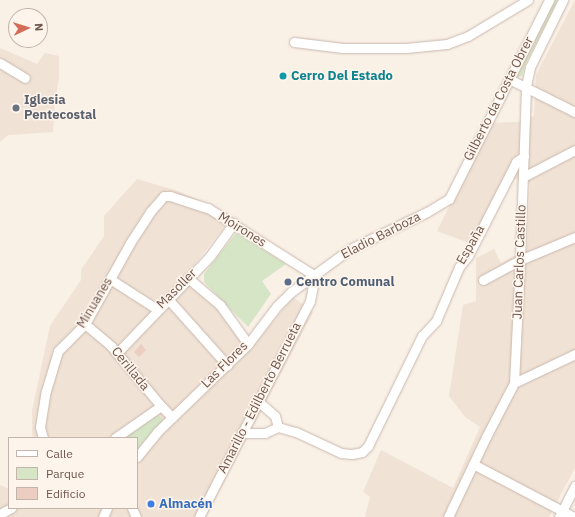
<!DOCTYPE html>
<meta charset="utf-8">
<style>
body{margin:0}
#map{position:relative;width:575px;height:517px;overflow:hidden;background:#f9f0e6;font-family:"IBM Plex Sans",sans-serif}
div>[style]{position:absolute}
.residential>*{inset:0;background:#f0e2d5}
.green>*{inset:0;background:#d5e5c6}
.building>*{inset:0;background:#ebcec1}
.roads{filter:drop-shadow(0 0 1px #c9b8ad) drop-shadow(0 0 1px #c9b8ad)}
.minor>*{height:9px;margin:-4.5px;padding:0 4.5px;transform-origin:4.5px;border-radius:4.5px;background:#fff}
.dots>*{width:11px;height:11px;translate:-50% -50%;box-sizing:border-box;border:2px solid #fdf4eb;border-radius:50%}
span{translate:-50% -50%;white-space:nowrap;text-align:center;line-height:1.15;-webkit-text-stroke:3px #fdf4eb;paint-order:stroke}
.culture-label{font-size:13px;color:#0d838f;font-weight:700}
.left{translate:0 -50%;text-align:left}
.street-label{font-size:13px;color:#6f574e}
.worship-label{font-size:13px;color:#5b616d;font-weight:700}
.service-label{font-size:13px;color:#4e5e75;font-weight:700}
.shop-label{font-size:13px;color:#366cbe;font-weight:700}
.legend{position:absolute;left:8px;top:437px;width:130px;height:72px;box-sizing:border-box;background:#fdf4eb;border:1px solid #c4b5ac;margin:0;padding:5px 7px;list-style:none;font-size:12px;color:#6f574e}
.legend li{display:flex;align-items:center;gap:8px;height:20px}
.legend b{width:20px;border:1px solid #c4b5ac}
.north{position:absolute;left:8px;top:8px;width:40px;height:40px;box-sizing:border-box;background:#fdf4eb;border:1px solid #c4b5ac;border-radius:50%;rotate:86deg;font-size:11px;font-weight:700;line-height:16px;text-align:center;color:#6f574e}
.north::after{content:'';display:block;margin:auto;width:14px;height:18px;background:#d46c5a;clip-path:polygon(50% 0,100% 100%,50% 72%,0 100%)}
</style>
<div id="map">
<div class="residential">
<div style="clip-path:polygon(575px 0,575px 468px,549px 517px,365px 517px,370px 497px,363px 492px,381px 450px,453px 488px,480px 427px,465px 417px,449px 396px,463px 305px,476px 301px,476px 258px,494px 249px,501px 263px,527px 249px,530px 184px,513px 178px,477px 246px,437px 231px,491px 123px,518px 122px,534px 116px,536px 75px)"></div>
<div style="clip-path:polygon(0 48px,37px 64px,45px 53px,59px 56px,59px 79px,55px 100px,53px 132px,8px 135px,0 142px)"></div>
<div style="clip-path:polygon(137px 179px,178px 191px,233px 216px,186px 275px,215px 306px,250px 350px,293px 297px,313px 312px,206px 517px,0 517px,0 485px,9px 489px,9px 508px,137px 508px,137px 438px,33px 438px,32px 433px,32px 411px,50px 326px,81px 280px,81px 270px,104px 236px,104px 216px)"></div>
</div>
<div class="green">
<div style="clip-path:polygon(553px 0,558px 0,525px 65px,522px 76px,517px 77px,516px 76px)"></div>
<div style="clip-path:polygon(236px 233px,286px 264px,262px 281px,271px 294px,248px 327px,204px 282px,204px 274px)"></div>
<div style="clip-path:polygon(156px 414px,162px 418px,162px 421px,137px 449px,137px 438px,121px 438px)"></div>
</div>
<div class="building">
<div style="clip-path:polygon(141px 344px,146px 350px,139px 357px,134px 352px)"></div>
</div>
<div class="roads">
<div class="minor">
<div style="left:294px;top:42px;width:49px;rotate:7deg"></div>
<div style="left:343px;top:48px;width:63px"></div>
<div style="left:406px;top:48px;width:41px;rotate:-5.6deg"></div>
<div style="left:447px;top:44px;width:22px;rotate:-21deg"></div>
<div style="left:468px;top:36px;width:70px;rotate:-31deg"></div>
<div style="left:0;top:63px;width:29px;rotate:31deg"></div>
<div style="left:509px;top:79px;width:74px;rotate:26.6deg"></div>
<div style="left:523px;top:177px;width:59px;rotate:-27.4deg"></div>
<div style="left:188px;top:278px;width:42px;rotate:40.2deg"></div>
<div style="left:220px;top:305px;width:48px;rotate:54.3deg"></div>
<div style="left:110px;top:279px;width:56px;rotate:32.6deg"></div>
<div style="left:483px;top:280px;width:42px;rotate:-28.4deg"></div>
<div style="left:520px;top:260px;width:60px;rotate:-22.7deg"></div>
<div style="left:168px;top:299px;width:89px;rotate:48.2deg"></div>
<div style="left:85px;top:324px;width:34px;rotate:40deg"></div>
<div style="left:111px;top:346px;width:78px;rotate:50.2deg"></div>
<div style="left:161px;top:406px;width:16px;rotate:45deg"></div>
<div style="left:117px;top:353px;width:134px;rotate:-46.2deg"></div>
<div style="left:210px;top:256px;width:41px;rotate:-54deg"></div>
<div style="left:514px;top:383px;width:68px;rotate:-25.4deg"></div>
<div style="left:259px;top:402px;width:21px;rotate:41deg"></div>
<div style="left:275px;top:416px;width:11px;rotate:75deg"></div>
<div style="left:242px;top:433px;width:23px"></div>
<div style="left:265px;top:433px;width:14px;rotate:-25deg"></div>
<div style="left:278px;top:427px;width:19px;rotate:16deg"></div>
<div style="left:296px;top:432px;width:50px;rotate:25deg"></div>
<div style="left:341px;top:453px;width:11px;rotate:5deg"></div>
<div style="left:352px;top:454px;width:10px;rotate:-11deg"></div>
<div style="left:362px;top:452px;width:8px;rotate:-45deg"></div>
<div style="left:368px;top:446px;width:123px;rotate:-63.9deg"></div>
<div style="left:422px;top:336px;width:21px;rotate:-47deg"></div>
<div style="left:436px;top:321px;width:59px;rotate:-66.9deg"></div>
<div style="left:459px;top:267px;width:14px;rotate:-51deg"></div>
<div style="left:468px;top:256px;width:106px;rotate:-62.9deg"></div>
<div style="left:516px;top:162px;width:10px;rotate:-37deg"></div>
<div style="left:43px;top:438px;width:11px;rotate:-105deg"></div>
<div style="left:40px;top:427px;width:36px;rotate:-81deg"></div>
<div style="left:46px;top:391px;width:42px;rotate:-73.3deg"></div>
<div style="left:58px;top:351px;width:38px;rotate:-45deg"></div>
<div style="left:85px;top:324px;width:93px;rotate:-60.9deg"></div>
<div style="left:130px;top:243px;width:37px;rotate:-57deg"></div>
<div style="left:150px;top:212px;width:21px;rotate:-49deg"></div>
<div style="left:164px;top:196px;width:6px"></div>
<div style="left:170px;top:196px;width:40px;rotate:18deg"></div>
<div style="left:208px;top:208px;width:127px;rotate:32.4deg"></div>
<div style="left:115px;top:438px;width:56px;rotate:-34.8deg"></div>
<div style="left:137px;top:457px;width:32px;rotate:-51deg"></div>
<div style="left:157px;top:432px;width:127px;rotate:-44deg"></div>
<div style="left:248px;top:344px;width:48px;rotate:-52.7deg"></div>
<div style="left:277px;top:306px;width:20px;rotate:-45deg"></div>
<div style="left:291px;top:292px;width:73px;rotate:-36.1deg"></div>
<div style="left:350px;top:249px;width:85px;rotate:-25.7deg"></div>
<div style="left:427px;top:212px;width:26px;rotate:-31deg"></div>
<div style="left:449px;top:199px;width:223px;rotate:-63.3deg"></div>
<div style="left:473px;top:464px;width:114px;rotate:27.7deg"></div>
<div style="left:132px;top:508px;width:10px;rotate:66deg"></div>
<div style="left:0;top:514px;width:13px;rotate:-29deg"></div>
<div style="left:103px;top:517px;width:10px;rotate:-66deg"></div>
<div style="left:199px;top:517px;width:243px;rotate:-62.8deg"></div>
<div style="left:310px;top:301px;width:25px;rotate:-79deg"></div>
<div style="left:448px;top:517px;width:89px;rotate:-64.6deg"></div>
<div style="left:486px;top:437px;width:61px;rotate:-62.6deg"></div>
<div style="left:514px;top:383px;width:123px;rotate:-87.2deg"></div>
<div style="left:520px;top:260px;width:174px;rotate:-88deg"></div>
<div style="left:526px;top:86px;width:19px;rotate:-78deg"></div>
<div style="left:530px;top:67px;width:75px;rotate:-63.8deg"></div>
<div style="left:559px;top:517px;width:35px;rotate:-63deg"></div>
</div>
</div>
<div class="dots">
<div style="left:283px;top:76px;background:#0f9aa8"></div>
<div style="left:16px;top:108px;background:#6b7280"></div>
<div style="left:288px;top:282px;background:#5c6f8a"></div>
<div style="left:151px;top:504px;background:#3f7fe0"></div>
</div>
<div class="culture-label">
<span class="left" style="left:291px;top:76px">Cerro Del Estado</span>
</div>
<div class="street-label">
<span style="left:499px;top:99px;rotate:-63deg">Gilberto da Costa Obrer</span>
<span style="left:242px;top:230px;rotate:32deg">Moirones</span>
<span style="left:381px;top:236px;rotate:-27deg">Eladio Barboza</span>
<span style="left:471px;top:245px;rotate:-60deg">España</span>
<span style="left:520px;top:262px;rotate:-88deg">Juan Carlos Castillo</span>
<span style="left:177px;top:289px;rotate:-45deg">Masoller</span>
<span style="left:95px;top:303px;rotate:-59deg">Minuanes</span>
<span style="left:225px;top:365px;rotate:-45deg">Las Flores</span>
<span style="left:130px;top:369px;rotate:51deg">Cerillada</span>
<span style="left:260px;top:398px;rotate:-63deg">Amarillo - Edilberto Berrueta</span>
</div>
<div class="worship-label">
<span class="left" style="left:24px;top:108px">Iglesia<br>Pentecostal</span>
</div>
<div class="service-label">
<span class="left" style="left:296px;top:282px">Centro Comunal</span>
</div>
<div class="shop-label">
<span class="left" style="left:159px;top:504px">Almacén</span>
</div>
<ul class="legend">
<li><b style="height:5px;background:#fff"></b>Calle</li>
<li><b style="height:11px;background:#d5e5c6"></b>Parque</li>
<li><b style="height:11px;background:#ebcec1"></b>Edificio</li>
</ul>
<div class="north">N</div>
</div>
